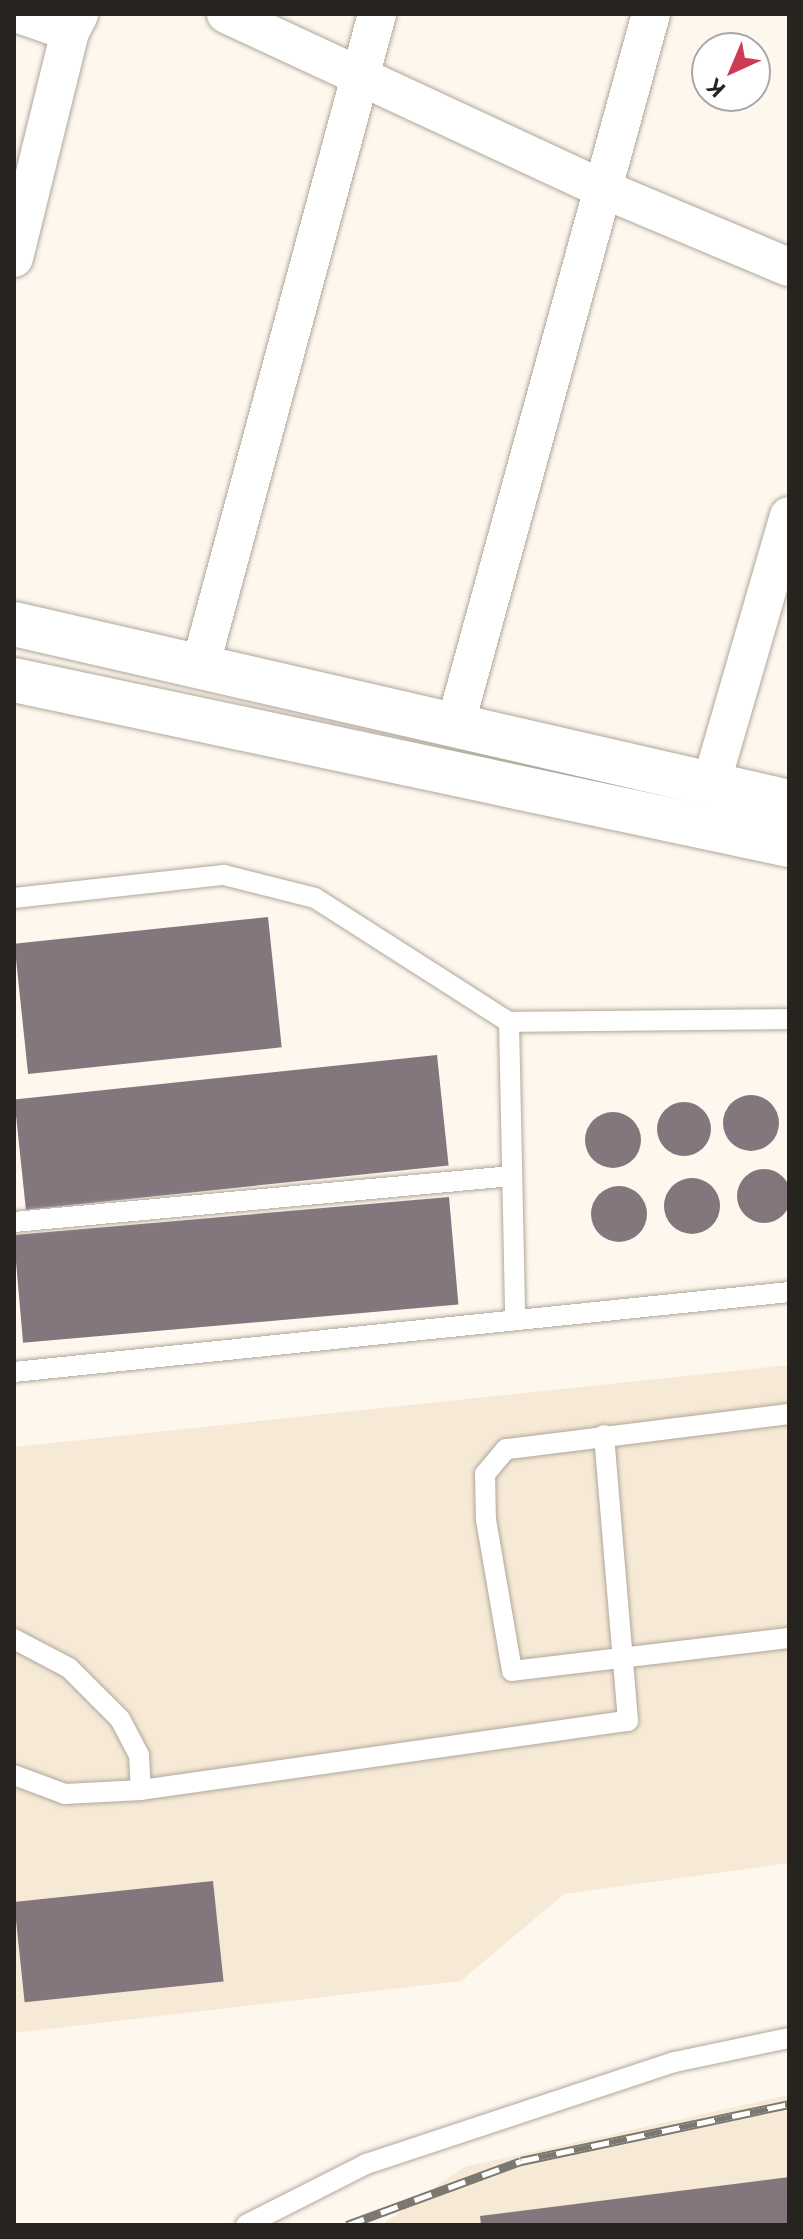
<!DOCTYPE html>
<style>
body{margin:0}
#map{position:relative;width:803px;height:2239px;overflow:hidden;background:#fef7ed;font-family:"Public Sans",sans-serif}
div>[style]{position:absolute}
.built>*{inset:0;background:#f6e9d6}
.building>*{inset:0;background:#83767d;transform-origin:0 0}
.round{border-radius:50%}
.roads{filter:drop-shadow(0 0 2px #afa79b) drop-shadow(0 0 2px #afa79b)}
.lane>*{height:20px;margin:-10px;padding:0 10px;transform-origin:10px;border-radius:10px;background:#fff}
.street>*{height:38px;margin:-19px;padding:0 19px;transform-origin:19px;border-radius:19px;background:#fff}
.secondary>*{height:44px;margin:-22px;padding:0 22px;transform-origin:22px;border-radius:22px;background:#fff}
.rail>*{height:9px;margin-top:-4.5px;transform-origin:0;background:repeating-linear-gradient(90deg,#fff 0 18px,#7c7871 0 36px);box-sizing:border-box;border-block:2px solid #7c7871}
span{translate:-50% -50%;white-space:nowrap;text-align:center;line-height:1.15;-webkit-text-stroke:6px #fff;paint-order:stroke}
.frame{position:absolute;inset:0;border:16px solid #27241f;pointer-events:none}
.north{position:absolute;left:691px;top:32px;width:80px;height:80px;box-sizing:border-box;background:#fff;border:2px solid #a9a7a5;border-radius:50%;rotate:224deg;font-size:22px;font-weight:700;line-height:32px;text-align:center;color:#27241f}
.north::after{content:'';display:block;margin:auto;width:28px;height:36px;background:#cd3c55;clip-path:polygon(50% 0,100% 100%,50% 72%,0 100%)}
</style>
<div id="map">
<div class="built">
<div style="clip-path:polygon(789px 1365px,789px 1863px,564px 1894px,461px 1981px,14px 2033px,14px 1447px)"></div>
<div style="clip-path:polygon(789px 2095px,789px 2225px,382px 2225px,464px 2167px)"></div>
</div>
<div class="building">
<div style="left:268px;top:917px;width:131px;height:255px;rotate:84deg"></div>
<div style="left:437px;top:1055px;width:111px;height:425px;rotate:84deg"></div>
<div class="round" style="left:723px;top:1095px;width:56px;height:56px"></div>
<div class="round" style="left:657px;top:1102px;width:54px;height:54px"></div>
<div class="round" style="left:585px;top:1112px;width:56px;height:56px"></div>
<div class="round" style="left:737px;top:1169px;width:54px;height:54px"></div>
<div class="round" style="left:664px;top:1178px;width:56px;height:56px"></div>
<div class="round" style="left:591px;top:1186px;width:56px;height:56px"></div>
<div style="left:449px;top:1197px;width:108px;height:437px;rotate:85deg"></div>
<div style="left:213px;top:1881px;width:101px;height:200px;rotate:84deg"></div>
<div style="clip-path:polygon(789px 2177px,789px 2225px,481px 2225px,480px 2216px)"></div>
</div>
<div class="roads">
<div class="lane">
<div style="left:14px;top:898px;width:211px;rotate:-6.3deg"></div>
<div style="left:224px;top:875px;width:94px;rotate:14.2deg"></div>
<div style="left:315px;top:898px;width:230px;rotate:32.6deg"></div>
<div style="left:509px;top:1022px;width:280px;rotate:-0.6deg"></div>
<div style="left:509px;top:1022px;width:298px;rotate:88.8deg"></div>
<div style="left:14px;top:1222px;width:500px;rotate:-5.28deg"></div>
<div style="left:14px;top:1372px;width:779px;rotate:-5.89deg"></div>
<div style="left:789px;top:1414px;width:285px;rotate:172.9deg"></div>
<div style="left:506px;top:1449px;width:33px;rotate:130deg"></div>
<div style="left:485px;top:1474px;width:46px;rotate:88.8deg"></div>
<div style="left:486px;top:1520px;width:153px;rotate:80.2deg"></div>
<div style="left:512px;top:1671px;width:279px;rotate:-6.8deg"></div>
<div style="left:14px;top:1639px;width:62px;rotate:27.8deg"></div>
<div style="left:69px;top:1668px;width:72px;rotate:45deg"></div>
<div style="left:120px;top:1719px;width:41px;rotate:62.2deg"></div>
<div style="left:139px;top:1755px;width:35px;rotate:87deg"></div>
<div style="left:14px;top:1775px;width:54px;rotate:20.4deg"></div>
<div style="left:65px;top:1794px;width:76px;rotate:-3deg"></div>
<div style="left:141px;top:1790px;width:492px;rotate:-8.1deg"></div>
<div style="left:628px;top:1721px;width:287px;rotate:-94.8deg"></div>
<div style="left:246px;top:2225px;width:135px;rotate:-26.9deg"></div>
<div style="left:366px;top:2164px;width:325px;rotate:-18.3deg"></div>
<div style="left:675px;top:2062px;width:116px;rotate:-11.9deg"></div>
</div>
<div class="street">
<div style="left:19px;top:14px;width:54px;rotate:19.4deg"></div>
<div style="left:226px;top:14px;width:416px;rotate:24.9deg"></div>
<div style="left:603px;top:189px;width:202px;rotate:22.8deg"></div>
<div style="left:14px;top:258px;width:233px;rotate:-76.1deg"></div>
<div style="left:70px;top:32px;width:20px;rotate:-63deg"></div>
<div style="left:200px;top:667px;width:677px;rotate:-74.83deg"></div>
<div style="left:455px;top:726px;width:738px;rotate:-74.61deg"></div>
<div style="left:711px;top:784px;width:279px;rotate:-73.8deg"></div>
</div>
<div class="secondary">
<div style="left:14px;top:624px;width:795px;rotate:12.94deg"></div>
<div style="left:14px;top:680px;width:792px;rotate:12.02deg"></div>
</div>
</div>
<div class="rail">
<div style="left:347px;top:2225px;width:185px;rotate:-20.2deg"></div>
<div style="left:521px;top:2161px;width:274px;rotate:-12deg"></div>
</div>
<div class="frame"></div>
<div class="north">K</div>
</div>
